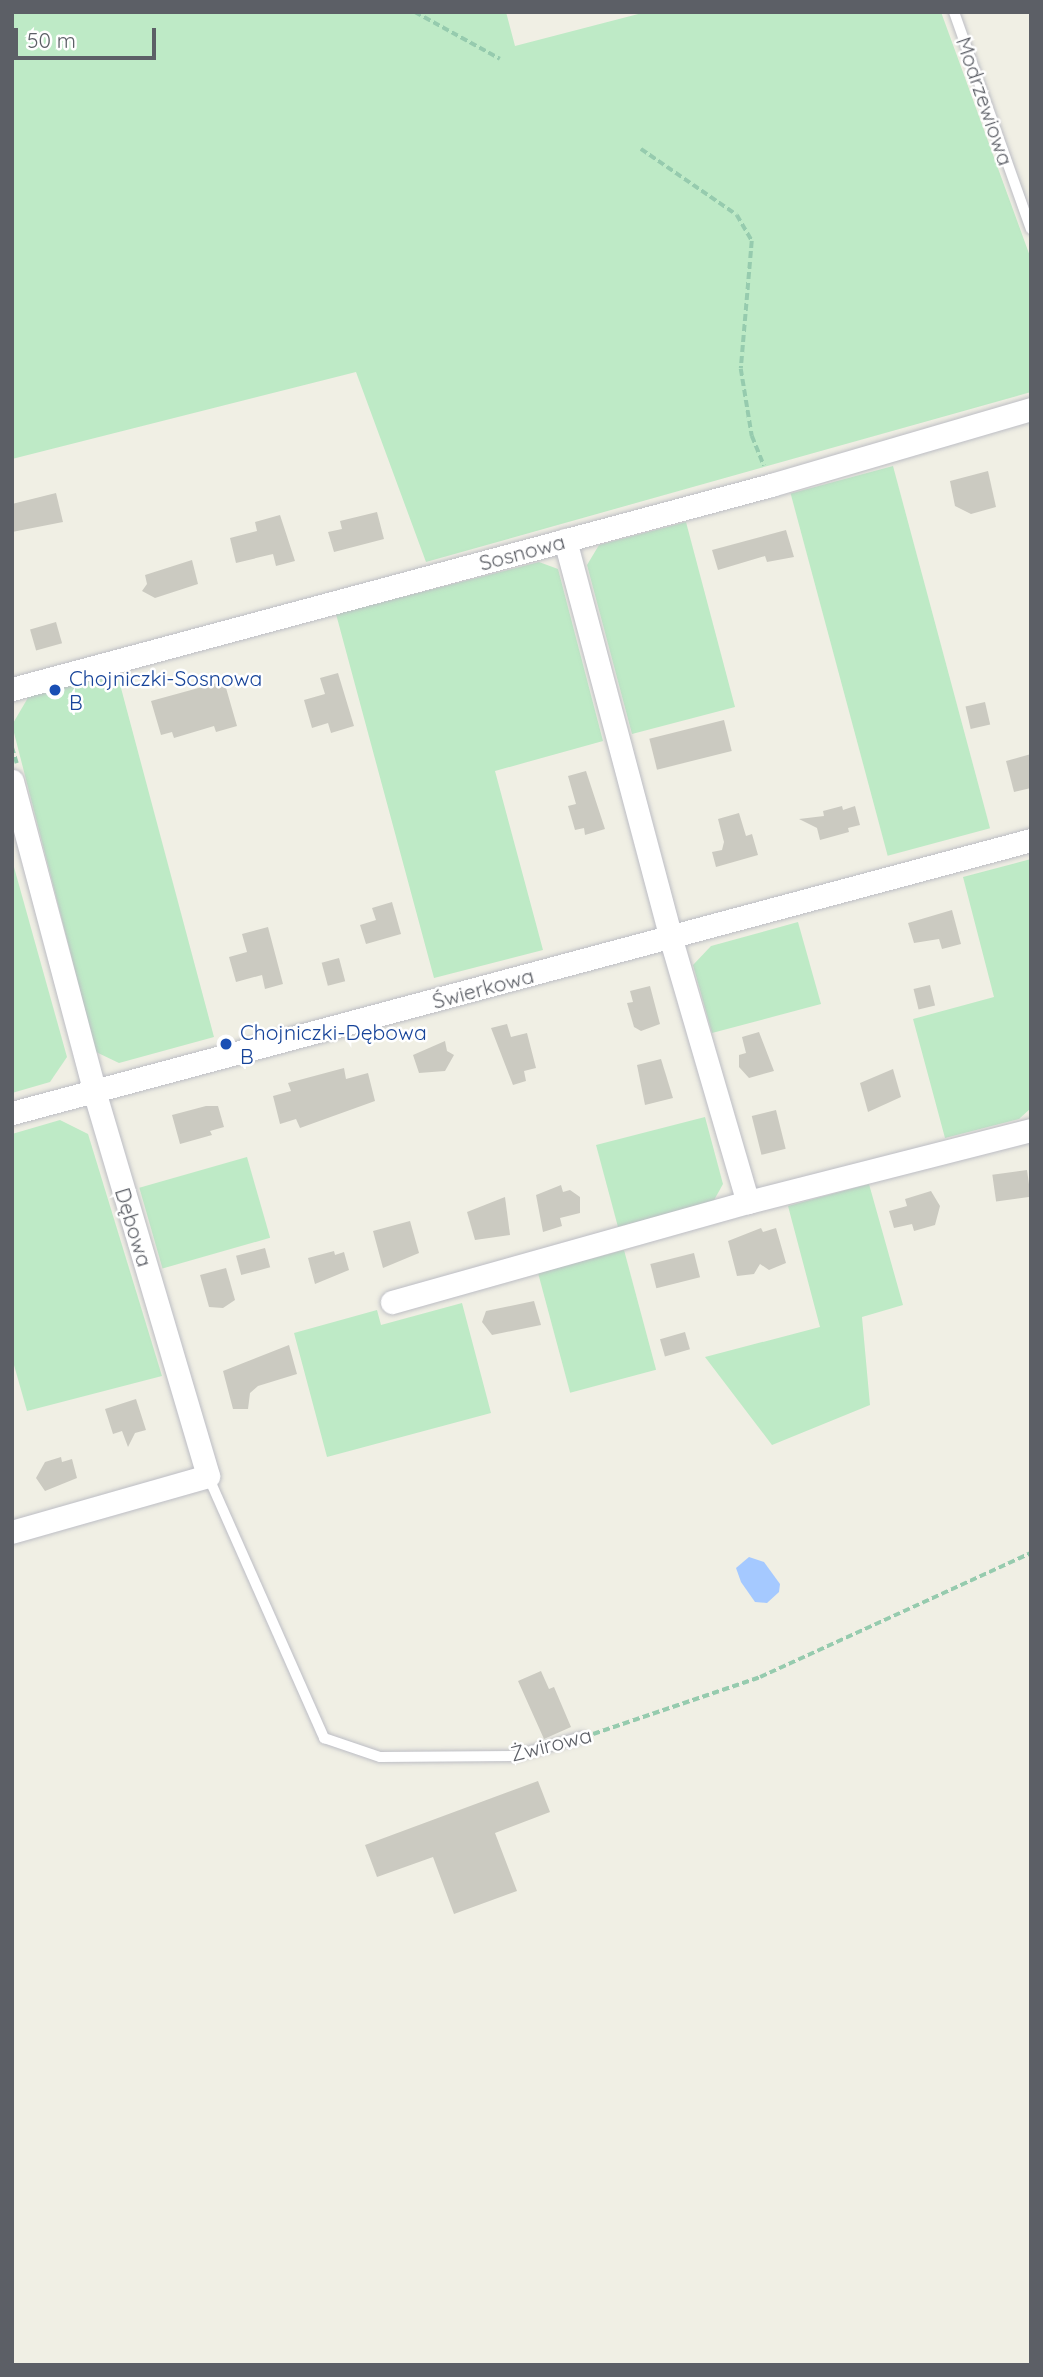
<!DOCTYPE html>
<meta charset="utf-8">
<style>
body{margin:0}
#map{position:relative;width:1043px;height:2377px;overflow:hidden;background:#f0efe4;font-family:Quicksand,sans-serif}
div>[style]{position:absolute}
.green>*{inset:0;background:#beeac6;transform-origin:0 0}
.water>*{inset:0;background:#a5c9ff}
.building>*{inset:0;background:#cbcac1;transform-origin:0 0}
.path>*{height:3.5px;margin-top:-1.75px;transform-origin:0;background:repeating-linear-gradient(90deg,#96cbae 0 7px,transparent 0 10.5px)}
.roads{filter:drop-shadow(0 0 2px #bcbdc4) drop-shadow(0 0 2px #bcbdc4)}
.lane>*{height:10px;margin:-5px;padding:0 5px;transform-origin:5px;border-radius:5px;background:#fff}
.street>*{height:23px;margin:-11.5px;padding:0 11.5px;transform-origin:11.5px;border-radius:11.5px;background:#fff}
.dots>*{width:19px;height:19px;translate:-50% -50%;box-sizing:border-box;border:4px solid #fff;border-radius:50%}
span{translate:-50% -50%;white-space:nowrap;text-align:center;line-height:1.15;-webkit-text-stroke:5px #fff;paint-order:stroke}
.street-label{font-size:21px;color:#5c5f66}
.transit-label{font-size:21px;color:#164399}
.left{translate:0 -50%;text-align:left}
.frame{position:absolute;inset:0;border:14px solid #5c5f66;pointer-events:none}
.scale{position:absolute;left:14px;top:28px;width:142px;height:32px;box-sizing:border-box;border:4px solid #5c5f66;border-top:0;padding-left:9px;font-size:21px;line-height:24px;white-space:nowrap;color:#5c5f66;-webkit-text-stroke:5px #fff;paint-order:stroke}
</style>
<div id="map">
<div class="green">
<div style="clip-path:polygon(12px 12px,506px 12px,515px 46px,646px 12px,941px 12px,1031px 259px,1031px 392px,426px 562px,356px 372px,12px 459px)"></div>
<div style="left:893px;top:466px;width:375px;height:106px;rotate:75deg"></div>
<div style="clip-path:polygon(686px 522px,735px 707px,632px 734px,587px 565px,599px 545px)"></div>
<div style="clip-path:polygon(539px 562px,558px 569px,603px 741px,495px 771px,543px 950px,434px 978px,336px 614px)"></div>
<div style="clip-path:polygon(117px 673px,214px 1037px,119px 1063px,96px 1052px,12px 725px,29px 696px)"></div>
<div style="clip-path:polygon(1031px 859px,1031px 1108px,1019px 1119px,945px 1138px,913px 1019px,994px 997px,963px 877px)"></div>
<div style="clip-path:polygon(12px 860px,67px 1057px,50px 1082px,12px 1093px)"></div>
<div style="clip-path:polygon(798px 922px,821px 1004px,712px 1033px,693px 965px,711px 946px)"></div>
<div style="clip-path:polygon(705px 1117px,723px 1184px,713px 1202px,618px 1227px,596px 1145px)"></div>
<div style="clip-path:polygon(60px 1120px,88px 1134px,162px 1376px,27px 1411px,12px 1358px,12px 1134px)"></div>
<div style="left:247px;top:1157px;width:84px;height:112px;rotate:74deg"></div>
<div style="clip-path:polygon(869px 1184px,903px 1305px,862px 1317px,870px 1405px,772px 1445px,705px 1357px,820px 1327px,788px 1206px)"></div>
<div style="left:624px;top:1250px;width:124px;height:89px;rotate:75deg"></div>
<div style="clip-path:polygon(462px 1303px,491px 1413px,327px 1457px,294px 1333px,377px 1310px,381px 1325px)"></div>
</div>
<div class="water">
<div style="clip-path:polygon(749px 1557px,764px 1562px,780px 1584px,779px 1592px,767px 1603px,755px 1602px,741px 1582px,736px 1568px)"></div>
</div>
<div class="building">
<div style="clip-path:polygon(988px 471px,996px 507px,971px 514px,955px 506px,950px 481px)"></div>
<div style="clip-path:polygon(56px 493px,63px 522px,12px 532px,12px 504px)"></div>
<div style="clip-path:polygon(377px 512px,384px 539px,334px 552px,328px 532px,342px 529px,340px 521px)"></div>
<div style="clip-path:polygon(280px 515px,295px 561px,276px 566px,273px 554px,236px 563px,230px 538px,257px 531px,255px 522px)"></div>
<div style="clip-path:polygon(786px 530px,794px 557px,767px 562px,765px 556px,718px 570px,712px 550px)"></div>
<div style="clip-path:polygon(192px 560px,198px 584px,155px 598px,142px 591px,147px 584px,145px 575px)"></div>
<div style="left:56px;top:622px;width:22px;height:27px;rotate:74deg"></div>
<div style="clip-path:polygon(338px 673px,354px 726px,331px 733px,328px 723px,312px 728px,304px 700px,325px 694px,320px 678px)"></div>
<div style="clip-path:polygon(224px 681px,237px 726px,216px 732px,214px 726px,174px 738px,172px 732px,161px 735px,151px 701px)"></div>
<div style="left:985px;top:702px;width:23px;height:20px;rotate:77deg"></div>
<div style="left:724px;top:720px;width:32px;height:77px;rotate:76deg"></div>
<div style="clip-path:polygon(1031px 754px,1031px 788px,1014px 792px,1006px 761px)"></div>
<div style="clip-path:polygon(586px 771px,605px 829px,585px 835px,584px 828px,575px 830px,568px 806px,576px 804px,568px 776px)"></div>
<div style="clip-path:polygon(842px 806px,843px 810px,855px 806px,860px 825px,848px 828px,849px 832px,820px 840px,817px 828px,799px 819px,824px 816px,823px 811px)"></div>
<div style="clip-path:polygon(739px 813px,746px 836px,752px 834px,758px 855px,716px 867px,712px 852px,722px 850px,724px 842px,718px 819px)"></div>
<div style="clip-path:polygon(392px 902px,401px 934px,366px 944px,360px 925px,376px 920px,372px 908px)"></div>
<div style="clip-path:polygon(952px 910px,961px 944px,942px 949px,939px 939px,914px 943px,908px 923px)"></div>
<div style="clip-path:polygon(268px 927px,283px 984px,265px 989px,262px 975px,236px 982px,229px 957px,247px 952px,242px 934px)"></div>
<div style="left:339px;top:958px;width:24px;height:18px;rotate:75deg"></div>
<div style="left:930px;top:985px;width:21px;height:17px;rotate:76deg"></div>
<div style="clip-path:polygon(650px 986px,660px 1024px,641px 1031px,634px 1027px,627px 1003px,633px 1002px,630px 991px)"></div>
<div style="clip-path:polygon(507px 1024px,511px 1037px,527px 1033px,536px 1068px,524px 1071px,526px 1081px,513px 1085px,491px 1028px)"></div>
<div style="clip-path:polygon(759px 1032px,774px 1071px,749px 1078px,739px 1067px,739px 1055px,746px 1053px,742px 1037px)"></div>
<div style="clip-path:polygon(445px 1041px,447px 1051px,454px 1055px,445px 1071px,419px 1073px,413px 1055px)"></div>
<div style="clip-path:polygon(661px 1059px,673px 1098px,645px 1105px,637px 1065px)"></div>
<div style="clip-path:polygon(344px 1068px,346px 1079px,368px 1073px,375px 1101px,300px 1128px,296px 1119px,280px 1124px,273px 1096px,291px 1091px,288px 1083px)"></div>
<div style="clip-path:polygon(893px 1069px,901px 1097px,868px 1112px,860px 1083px)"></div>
<div style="clip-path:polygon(206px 1106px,218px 1106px,224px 1127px,210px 1131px,212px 1135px,180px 1144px,172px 1115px)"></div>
<div style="left:776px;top:1110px;width:40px;height:25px;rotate:76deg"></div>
<div style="left:1027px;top:1170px;width:27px;height:35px;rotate:82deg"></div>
<div style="clip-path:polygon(561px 1185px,563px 1192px,570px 1190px,580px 1197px,580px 1213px,560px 1218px,562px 1226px,543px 1232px,536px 1195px)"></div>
<div style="clip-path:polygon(931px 1191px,940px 1206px,935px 1225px,914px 1231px,912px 1224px,894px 1228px,889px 1211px,907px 1206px,905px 1199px)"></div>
<div style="clip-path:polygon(505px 1197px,510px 1235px,475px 1240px,467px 1212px)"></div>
<div style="clip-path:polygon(410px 1221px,419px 1253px,383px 1268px,373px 1231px)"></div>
<div style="clip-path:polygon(761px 1228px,763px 1232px,776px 1228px,786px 1263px,769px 1270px,760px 1264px,754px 1274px,737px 1276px,728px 1241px)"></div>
<div style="left:265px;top:1248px;width:20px;height:30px;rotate:75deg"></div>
<div style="clip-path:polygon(334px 1251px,335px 1255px,344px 1252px,349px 1270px,315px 1284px,308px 1258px)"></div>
<div style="left:694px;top:1253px;width:25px;height:45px;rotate:76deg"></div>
<div style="clip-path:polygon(226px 1268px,235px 1300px,223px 1308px,209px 1307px,200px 1275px)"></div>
<div style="clip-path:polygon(534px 1301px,541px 1325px,492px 1335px,482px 1322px,486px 1311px)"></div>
<div style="left:685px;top:1332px;width:18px;height:26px;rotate:74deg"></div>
<div style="clip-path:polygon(289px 1345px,297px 1374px,258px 1386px,250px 1393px,248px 1409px,233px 1409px,223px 1371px)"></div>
<div style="clip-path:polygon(136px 1399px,146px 1430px,135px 1433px,128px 1447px,122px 1431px,113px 1434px,105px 1409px)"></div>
<div style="clip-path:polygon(61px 1457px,62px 1462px,72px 1459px,77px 1478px,45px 1491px,36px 1478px,45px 1462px)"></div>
<div style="clip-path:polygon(541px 1671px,549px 1689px,554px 1687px,571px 1727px,544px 1739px,518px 1681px)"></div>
<div style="clip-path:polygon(538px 1781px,550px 1812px,495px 1833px,517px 1891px,454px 1914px,433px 1857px,377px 1877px,365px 1845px)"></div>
</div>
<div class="path">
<div style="left:415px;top:12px;width:97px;rotate:28.9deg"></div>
<div style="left:641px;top:149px;width:116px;rotate:34.5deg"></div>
<div style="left:737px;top:215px;width:30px;rotate:60deg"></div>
<div style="left:752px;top:241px;width:128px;rotate:94.9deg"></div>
<div style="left:741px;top:369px;width:68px;rotate:80.7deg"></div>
<div style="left:752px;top:436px;width:32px;rotate:68deg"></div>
<div style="left:12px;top:747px;width:17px;rotate:73deg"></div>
<div style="left:593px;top:1734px;width:176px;rotate:-18.8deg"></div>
<div style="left:760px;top:1677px;width:298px;rotate:-24.6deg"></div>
</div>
<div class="roads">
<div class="lane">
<div style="left:954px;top:12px;width:230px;rotate:70.5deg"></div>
<div style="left:208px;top:1476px;width:287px;rotate:66.1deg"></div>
<div style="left:324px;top:1738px;width:59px;rotate:18.7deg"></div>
<div style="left:380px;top:1757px;width:134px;rotate:-0.4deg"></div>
<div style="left:514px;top:1756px;width:71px;rotate:-15.6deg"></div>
</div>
<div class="street">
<div style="left:565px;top:540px;width:410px;rotate:75.1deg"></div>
<div style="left:670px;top:936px;width:277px;rotate:73.7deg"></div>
<div style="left:12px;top:689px;width:786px;rotate:-15.04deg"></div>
<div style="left:771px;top:485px;width:271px;rotate:-16.3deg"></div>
<div style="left:12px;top:781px;width:324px;rotate:75.1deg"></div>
<div style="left:95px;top:1094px;width:398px;rotate:73.5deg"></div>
<div style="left:208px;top:1476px;width:204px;rotate:164.1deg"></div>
<div style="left:12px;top:1113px;width:1055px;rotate:-15deg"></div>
<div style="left:392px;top:1302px;width:370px;rotate:-15.7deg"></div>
<div style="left:748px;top:1202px;width:292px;rotate:-14.3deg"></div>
</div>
</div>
<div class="dots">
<div style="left:55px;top:690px;background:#1a4fb4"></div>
<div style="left:226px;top:1044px;background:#1a4fb4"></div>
</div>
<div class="street-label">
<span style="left:985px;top:101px;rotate:71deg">Modrzewiowa</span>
<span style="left:522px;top:552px;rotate:-15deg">Sosnowa</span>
<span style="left:483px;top:988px;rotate:-15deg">Świerkowa</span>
<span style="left:134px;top:1227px;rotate:73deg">Dębowa</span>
<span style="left:551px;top:1744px;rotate:-14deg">Żwirowa</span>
</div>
<div class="transit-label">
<span class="left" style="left:69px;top:690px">Chojniczki-Sosnowa<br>B</span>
<span class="left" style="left:240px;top:1044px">Chojniczki-Dębowa<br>B</span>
</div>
<div class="frame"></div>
<div class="scale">50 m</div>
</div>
